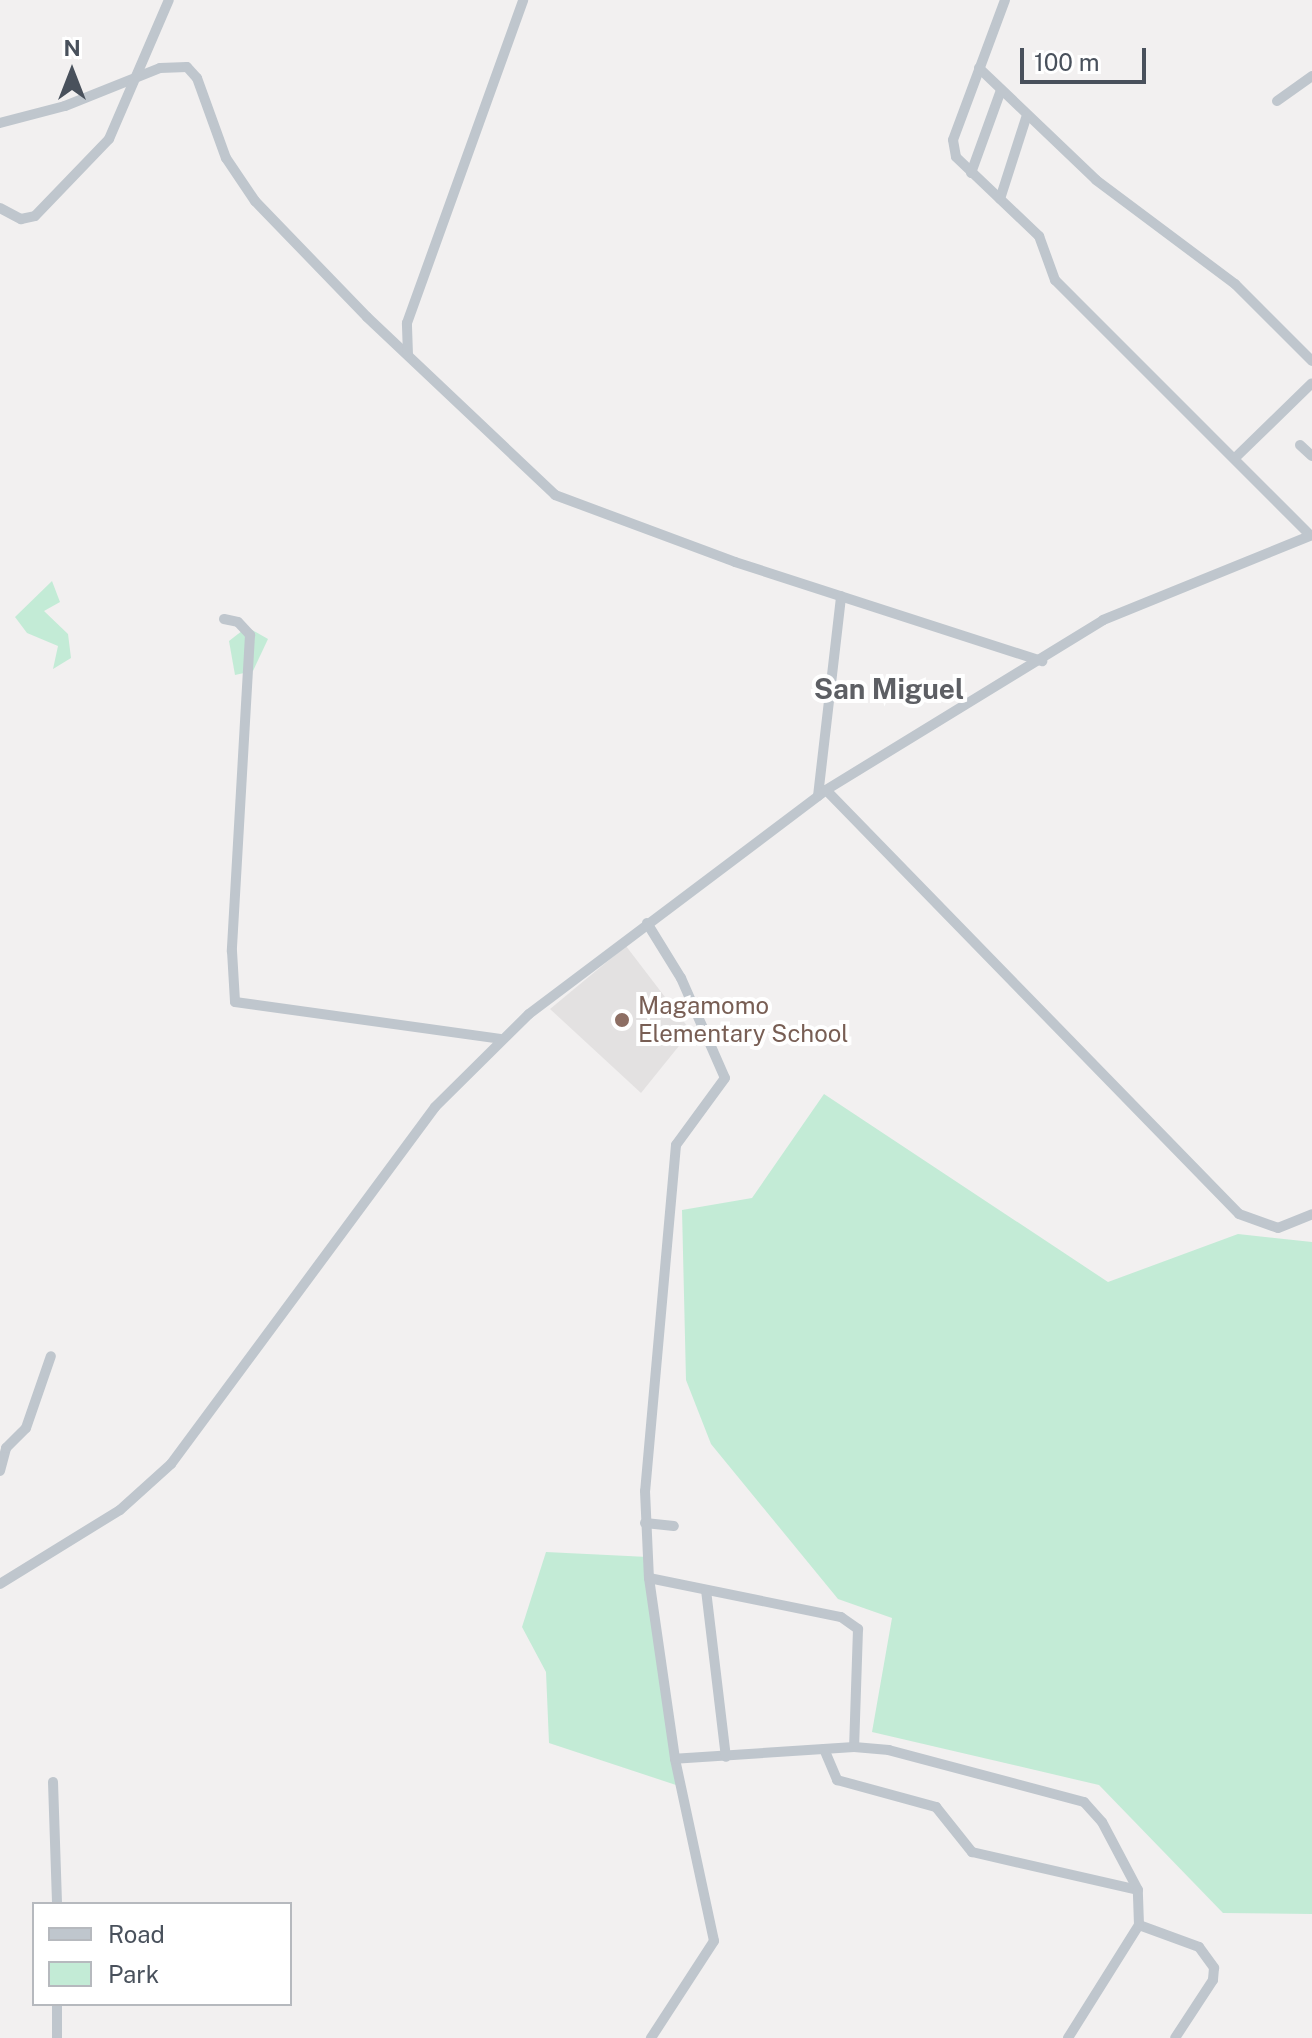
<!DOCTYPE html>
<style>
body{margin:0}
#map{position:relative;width:1312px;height:2038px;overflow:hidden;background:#f2f0f0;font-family:"Public Sans",sans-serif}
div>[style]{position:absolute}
.education>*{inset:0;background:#e3e1e1}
.green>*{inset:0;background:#c3ebd6}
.minor>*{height:10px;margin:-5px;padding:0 5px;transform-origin:5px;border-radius:5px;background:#bfc6cd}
.dots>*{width:22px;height:22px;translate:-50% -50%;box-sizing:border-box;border:4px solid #fff;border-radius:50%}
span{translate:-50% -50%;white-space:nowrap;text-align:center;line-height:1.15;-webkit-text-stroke:8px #fff;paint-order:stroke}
.education-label{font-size:24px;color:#785e54}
.left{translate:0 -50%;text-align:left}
.quarter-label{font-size:28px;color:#5d5f64;font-weight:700}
.legend{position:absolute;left:32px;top:1902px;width:260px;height:104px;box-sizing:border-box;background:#fff;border:2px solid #b6b9be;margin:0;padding:10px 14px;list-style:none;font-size:24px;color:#49515c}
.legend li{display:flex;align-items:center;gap:16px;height:40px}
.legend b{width:40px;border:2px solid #b6b9be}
.north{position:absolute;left:32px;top:32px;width:80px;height:80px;-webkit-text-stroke:6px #fff;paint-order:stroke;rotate:0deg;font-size:22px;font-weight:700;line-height:32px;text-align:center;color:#49515c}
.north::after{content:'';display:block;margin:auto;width:28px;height:36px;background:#49515c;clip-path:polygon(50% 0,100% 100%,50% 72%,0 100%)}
.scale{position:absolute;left:1020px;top:48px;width:126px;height:36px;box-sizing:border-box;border:4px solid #49515c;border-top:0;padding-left:10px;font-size:24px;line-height:28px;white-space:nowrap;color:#49515c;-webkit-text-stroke:6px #fff;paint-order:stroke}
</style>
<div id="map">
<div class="education">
<div style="clip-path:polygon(626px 946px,691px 1031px,641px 1093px,550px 1009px)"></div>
</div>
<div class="green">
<div style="clip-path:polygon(52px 581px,60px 602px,44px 611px,68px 634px,71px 658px,53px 669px,58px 646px,27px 633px,15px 617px)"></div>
<div style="clip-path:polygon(247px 627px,268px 639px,253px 671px,235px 675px,229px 641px)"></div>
<div style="clip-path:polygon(824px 1094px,1108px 1282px,1238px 1234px,1312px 1242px,1312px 1914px,1223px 1913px,1099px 1785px,872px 1732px,892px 1618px,838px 1599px,711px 1444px,686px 1380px,682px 1210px,752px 1198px)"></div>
<div style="clip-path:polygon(546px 1552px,648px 1557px,679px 1786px,549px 1743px,546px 1672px,522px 1627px)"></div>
</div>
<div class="minor">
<div style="left:1005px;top:0;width:149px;rotate:110.4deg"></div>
<div style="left:953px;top:140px;width:17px;rotate:80deg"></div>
<div style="left:956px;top:157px;width:115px;rotate:43.6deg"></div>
<div style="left:1039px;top:236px;width:47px;rotate:70deg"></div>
<div style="left:1055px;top:280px;width:361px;rotate:45deg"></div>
<div style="left:979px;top:68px;width:162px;rotate:43.7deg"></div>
<div style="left:1096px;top:180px;width:174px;rotate:36.8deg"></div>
<div style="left:1235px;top:284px;width:109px;rotate:45deg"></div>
<div style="left:1277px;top:101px;width:43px;rotate:-35.5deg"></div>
<div style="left:0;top:123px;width:67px;rotate:-14.7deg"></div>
<div style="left:65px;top:106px;width:102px;rotate:-21.8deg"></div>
<div style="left:160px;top:68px;width:27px;rotate:-2deg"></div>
<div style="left:187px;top:67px;width:15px;rotate:48deg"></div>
<div style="left:197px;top:78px;width:85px;rotate:70.1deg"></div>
<div style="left:226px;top:158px;width:52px;rotate:56deg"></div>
<div style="left:255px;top:201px;width:161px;rotate:46deg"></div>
<div style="left:367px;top:317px;width:259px;rotate:43.4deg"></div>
<div style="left:555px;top:495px;width:192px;rotate:20.4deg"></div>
<div style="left:735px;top:562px;width:323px;rotate:17.9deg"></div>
<div style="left:971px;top:173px;width:88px;rotate:-70.1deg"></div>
<div style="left:1000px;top:199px;width:88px;rotate:-72.2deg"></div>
<div style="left:0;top:208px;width:24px;rotate:28deg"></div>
<div style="left:21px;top:219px;width:14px;rotate:-12deg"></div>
<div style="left:35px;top:216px;width:107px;rotate:-46.1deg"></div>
<div style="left:109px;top:139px;width:151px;rotate:-66.7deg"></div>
<div style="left:408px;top:355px;width:32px;rotate:-92deg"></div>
<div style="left:407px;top:323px;width:343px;rotate:-70.2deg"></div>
<div style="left:1300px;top:445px;width:16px;rotate:43deg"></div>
<div style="left:1235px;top:458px;width:107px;rotate:-44.2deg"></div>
<div style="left:224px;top:619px;width:14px;rotate:12deg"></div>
<div style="left:238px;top:622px;width:18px;rotate:47deg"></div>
<div style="left:250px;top:635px;width:317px;rotate:93.3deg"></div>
<div style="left:232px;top:951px;width:51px;rotate:86.6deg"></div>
<div style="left:235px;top:1002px;width:268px;rotate:7.9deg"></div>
<div style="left:826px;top:790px;width:592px;rotate:45.75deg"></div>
<div style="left:1239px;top:1214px;width:41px;rotate:19.7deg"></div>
<div style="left:1278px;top:1228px;width:37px;rotate:-22deg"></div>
<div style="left:818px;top:796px;width:201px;rotate:-83.4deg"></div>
<div style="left:647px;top:923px;width:65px;rotate:58.3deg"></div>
<div style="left:681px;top:978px;width:109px;rotate:66.3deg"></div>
<div style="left:725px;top:1078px;width:83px;rotate:126.2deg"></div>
<div style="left:676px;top:1145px;width:347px;rotate:95.1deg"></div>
<div style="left:645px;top:1491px;width:87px;rotate:87.4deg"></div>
<div style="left:649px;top:1578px;width:183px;rotate:81.8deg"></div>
<div style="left:675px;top:1759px;width:186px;rotate:77.9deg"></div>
<div style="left:714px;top:1941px;width:116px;rotate:123deg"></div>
<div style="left:0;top:1471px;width:24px;rotate:-75deg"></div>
<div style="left:6px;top:1448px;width:28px;rotate:-45deg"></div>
<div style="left:26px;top:1428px;width:76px;rotate:-70.9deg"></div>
<div style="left:645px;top:1523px;width:29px;rotate:6deg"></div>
<div style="left:649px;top:1578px;width:196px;rotate:11.5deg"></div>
<div style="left:841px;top:1617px;width:21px;rotate:35deg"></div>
<div style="left:858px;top:1629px;width:118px;rotate:91.9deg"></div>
<div style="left:854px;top:1747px;width:179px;rotate:176.2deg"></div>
<div style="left:0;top:1584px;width:141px;rotate:-31.7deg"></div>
<div style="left:120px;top:1510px;width:69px;rotate:-42deg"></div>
<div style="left:171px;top:1464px;width:444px;rotate:-53.5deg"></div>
<div style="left:435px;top:1107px;width:132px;rotate:-44.7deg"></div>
<div style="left:529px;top:1014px;width:372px;rotate:-37deg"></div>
<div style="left:826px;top:790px;width:325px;rotate:-31.5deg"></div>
<div style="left:1103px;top:620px;width:226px;rotate:-22.1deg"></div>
<div style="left:706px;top:1590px;width:168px;rotate:83.2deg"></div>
<div style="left:824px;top:1749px;width:34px;rotate:67deg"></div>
<div style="left:837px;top:1780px;width:103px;rotate:15.3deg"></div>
<div style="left:936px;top:1807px;width:58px;rotate:51.3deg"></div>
<div style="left:972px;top:1852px;width:170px;rotate:12.9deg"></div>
<div style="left:1138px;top:1890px;width:77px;rotate:-117.9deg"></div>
<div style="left:1102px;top:1822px;width:27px;rotate:-132deg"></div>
<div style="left:1084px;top:1802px;width:202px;rotate:-165.1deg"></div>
<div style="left:889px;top:1750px;width:35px;rotate:-175deg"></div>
<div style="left:53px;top:1782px;width:122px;rotate:88.1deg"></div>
<div style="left:1139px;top:1925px;width:64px;rotate:20.1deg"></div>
<div style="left:1199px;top:1947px;width:26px;rotate:54deg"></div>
<div style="left:1214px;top:1968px;width:12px;rotate:95deg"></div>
<div style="left:1213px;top:1980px;width:69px;rotate:123.2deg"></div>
<div style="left:57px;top:2004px;width:34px;rotate:90deg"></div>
<div style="left:1068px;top:2038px;width:133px;rotate:-57.9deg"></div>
<div style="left:1139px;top:1925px;width:35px;rotate:-92deg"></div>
</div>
<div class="dots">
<div style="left:622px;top:1020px;background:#8d6e63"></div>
</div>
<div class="education-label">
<span class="left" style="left:638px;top:1020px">Magamomo<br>Elementary School</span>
</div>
<div class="quarter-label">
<span style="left:889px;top:689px">San Miguel</span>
</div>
<ul class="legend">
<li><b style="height:10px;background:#bfc6cd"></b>Road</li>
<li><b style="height:22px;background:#c3ebd6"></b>Park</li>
</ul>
<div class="north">N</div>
<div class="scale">100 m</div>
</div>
